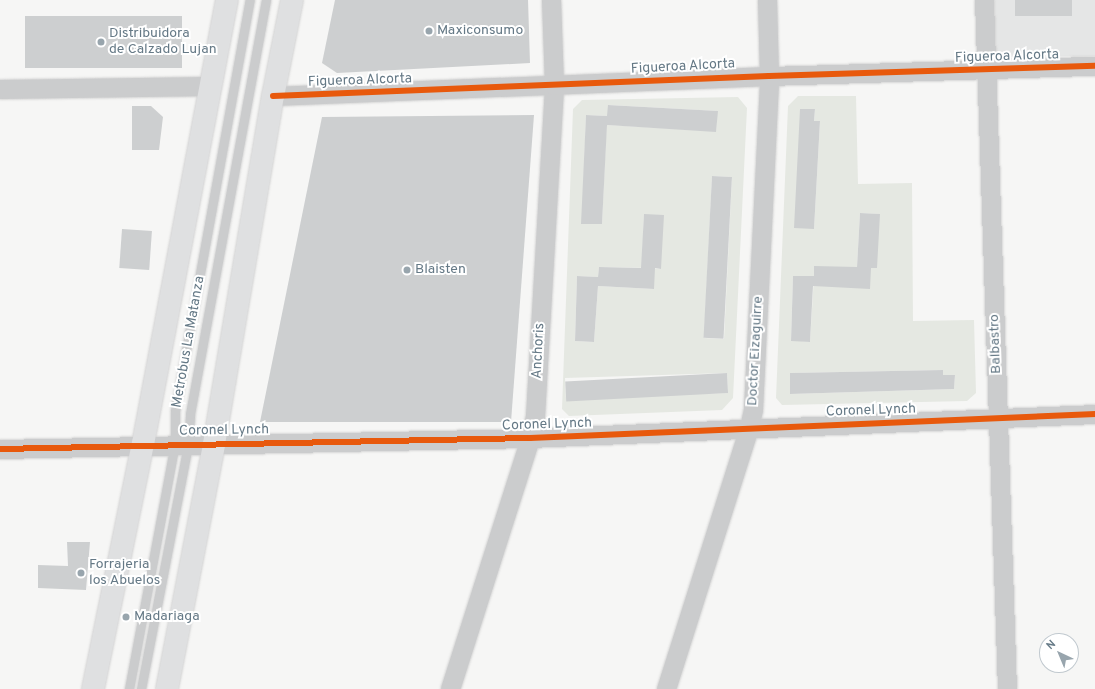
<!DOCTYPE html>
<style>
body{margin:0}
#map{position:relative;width:1095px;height:689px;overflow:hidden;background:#f6f6f5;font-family:Overpass,sans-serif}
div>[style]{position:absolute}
.built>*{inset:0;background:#e5e6e6}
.green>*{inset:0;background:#e5e8e2}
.building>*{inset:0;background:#cdcfd0;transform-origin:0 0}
.roads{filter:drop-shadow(0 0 1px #d3d3d3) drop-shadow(0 0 1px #d3d3d3)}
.lane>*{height:9px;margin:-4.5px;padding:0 4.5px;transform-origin:4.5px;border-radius:4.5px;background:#cbcccd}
.street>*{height:19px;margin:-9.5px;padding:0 9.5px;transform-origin:9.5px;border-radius:9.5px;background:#cbcccd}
.highway>*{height:22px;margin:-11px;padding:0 11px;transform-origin:11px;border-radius:11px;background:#dfe0e1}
.cycleway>*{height:6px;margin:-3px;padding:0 3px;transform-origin:3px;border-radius:3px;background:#e8590c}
.dots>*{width:11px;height:11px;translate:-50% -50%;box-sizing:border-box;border:2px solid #fff;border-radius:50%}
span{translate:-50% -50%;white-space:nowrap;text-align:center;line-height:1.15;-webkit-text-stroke:4px #fff;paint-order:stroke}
.poi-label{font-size:14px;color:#657986}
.left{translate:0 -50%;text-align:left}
.street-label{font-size:14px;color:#657986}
.north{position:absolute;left:1039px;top:633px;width:40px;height:40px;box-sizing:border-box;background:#fff;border:1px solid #c1c9cf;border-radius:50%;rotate:316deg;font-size:11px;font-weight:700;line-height:16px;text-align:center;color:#657986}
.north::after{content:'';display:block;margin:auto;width:14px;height:18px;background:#98a5ad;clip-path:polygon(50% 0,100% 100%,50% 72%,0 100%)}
</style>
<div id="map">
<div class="built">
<div style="clip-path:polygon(992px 0,1095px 0,1095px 56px,1004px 57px,999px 54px,995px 49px)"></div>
</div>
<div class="green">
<div style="clip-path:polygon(evenodd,798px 96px,856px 96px,858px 184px,912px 183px,913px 321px,974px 320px,976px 393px,967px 401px,782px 405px,776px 398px,788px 106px,798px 96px,800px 109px,815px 109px,814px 121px,820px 121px,814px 229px,800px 109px,798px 96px,860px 213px,879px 214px,876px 268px,857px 267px,860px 213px,798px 96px,793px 276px,814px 276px,810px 342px,791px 340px,793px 276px,798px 96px,943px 370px,943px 375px,955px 375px,954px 389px,790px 394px,790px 373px,943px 370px)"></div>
<div style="clip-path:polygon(evenodd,738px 97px,747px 108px,733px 398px,722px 410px,569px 416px,562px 409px,573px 109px,582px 100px,738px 97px,609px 105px,717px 111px,716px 131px,607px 125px,609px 105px,738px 97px,586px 115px,607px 116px,602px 224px,582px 224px,586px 115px,738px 97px,712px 176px,732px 177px,724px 339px,704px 338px,712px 176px,738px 97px,644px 214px,661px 269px,642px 267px,644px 214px,738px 97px,599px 267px,654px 268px,654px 289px,598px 286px,594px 342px,575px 341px,577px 276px,598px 277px,599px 267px,738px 97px,727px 373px,728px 393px,566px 398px,565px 378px,727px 373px)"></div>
</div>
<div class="building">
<div style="clip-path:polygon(335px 0,528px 0,530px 63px,337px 73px,322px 63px)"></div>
<div style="left:1015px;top:0;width:57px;height:16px"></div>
<div style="left:25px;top:16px;width:157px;height:52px"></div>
<div style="clip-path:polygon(608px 105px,718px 111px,716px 132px,607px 125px,602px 224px,581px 224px,586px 115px,607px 116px)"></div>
<div style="clip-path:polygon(132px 106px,151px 106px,163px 117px,159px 150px,132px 150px)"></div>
<div style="clip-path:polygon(800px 109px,815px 109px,814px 121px,820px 121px,814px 229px,794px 228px)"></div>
<div style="clip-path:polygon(534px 115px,511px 422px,260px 422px,322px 117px)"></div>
<div style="left:712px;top:176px;width:20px;height:162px;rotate:3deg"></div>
<div style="clip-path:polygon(860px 213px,880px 214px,877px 268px,871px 268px,870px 289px,813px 286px,810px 342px,791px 341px,793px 276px,814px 276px,814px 266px,857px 267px)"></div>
<div style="clip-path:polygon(644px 214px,664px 215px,661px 269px,655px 268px,654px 289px,598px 286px,594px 342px,575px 341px,577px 276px,598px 277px,599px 267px,641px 268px)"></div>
<div style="left:122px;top:229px;width:30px;height:39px;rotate:4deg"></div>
<div style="clip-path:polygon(943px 370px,943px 375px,955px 375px,954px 389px,790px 394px,790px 373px)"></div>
<div style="left:727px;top:373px;width:20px;height:162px;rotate:87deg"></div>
<div style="clip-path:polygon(67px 542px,90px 542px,86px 590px,38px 588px,38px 565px,68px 566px)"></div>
</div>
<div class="roads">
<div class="lane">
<div style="left:129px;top:689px;width:249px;rotate:-79.4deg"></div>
<div style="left:175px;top:444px;width:33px;rotate:-90deg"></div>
<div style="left:175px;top:411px;width:418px;rotate:-79.7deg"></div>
<div style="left:141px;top:689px;width:248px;rotate:-79.1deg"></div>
<div style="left:188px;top:445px;width:31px;rotate:-86deg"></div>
<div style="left:190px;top:414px;width:421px;rotate:-79.6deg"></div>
</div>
<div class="street">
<div style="left:984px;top:0;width:689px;rotate:88.09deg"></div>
<div style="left:0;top:89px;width:210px;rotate:-0.8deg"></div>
<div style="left:273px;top:96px;width:496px;rotate:-2.3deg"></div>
<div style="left:769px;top:76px;width:326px;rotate:-1.8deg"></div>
<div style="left:0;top:449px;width:530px;rotate:-1.19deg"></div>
<div style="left:530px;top:438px;width:566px;rotate:-2.43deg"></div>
<div style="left:450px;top:689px;width:263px;rotate:-72.3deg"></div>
<div style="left:530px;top:438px;width:23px;rotate:-77deg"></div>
<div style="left:535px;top:416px;width:332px;rotate:-86.7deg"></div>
<div style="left:554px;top:85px;width:85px;rotate:-92deg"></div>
<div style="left:666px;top:689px;width:274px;rotate:-72.4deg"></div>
<div style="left:749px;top:428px;width:19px;rotate:-78deg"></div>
<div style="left:753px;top:409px;width:333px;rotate:-87.2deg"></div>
<div style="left:769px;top:76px;width:76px;rotate:-91.5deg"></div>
</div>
<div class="highway">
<div style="left:93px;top:689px;width:250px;rotate:-78.5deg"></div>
<div style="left:143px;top:444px;width:452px;rotate:-79.3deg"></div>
<div style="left:167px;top:689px;width:249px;rotate:-79.1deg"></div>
<div style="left:214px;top:444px;width:353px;rotate:-80.4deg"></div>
<div style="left:273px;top:96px;width:98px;rotate:-78.8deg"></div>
</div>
</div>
<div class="cycleway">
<div style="left:273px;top:96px;width:496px;rotate:-2.3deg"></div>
<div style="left:769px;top:76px;width:326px;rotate:-1.8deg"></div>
<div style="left:0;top:449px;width:530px;rotate:-1.19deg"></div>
<div style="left:530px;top:438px;width:566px;rotate:-2.43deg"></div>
</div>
<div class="dots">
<div style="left:429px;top:31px;background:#98a5ad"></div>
<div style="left:101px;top:42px;background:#98a5ad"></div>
<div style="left:407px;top:270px;background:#98a5ad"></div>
<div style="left:81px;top:573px;background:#98a5ad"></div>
<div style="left:126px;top:617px;background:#98a5ad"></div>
</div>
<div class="poi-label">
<span class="left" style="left:437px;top:31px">Maxiconsumo</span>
<span class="left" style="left:109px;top:42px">Distribuidora<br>de Calzado Lujan</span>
<span class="left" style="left:415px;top:270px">Blaisten</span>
<span class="left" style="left:89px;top:573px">Forrajeria<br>los Abuelos</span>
<span class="left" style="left:134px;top:617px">Madariaga</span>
</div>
<div class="street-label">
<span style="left:1007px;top:57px;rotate:-2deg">Figueroa Alcorta</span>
<span style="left:683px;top:67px;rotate:-3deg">Figueroa Alcorta</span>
<span style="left:360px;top:81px;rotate:-2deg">Figueroa Alcorta</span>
<span style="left:189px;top:342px;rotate:-80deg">Metrobus La Matanza</span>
<span style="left:996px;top:344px;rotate:-92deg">Balbastro</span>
<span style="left:539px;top:351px;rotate:-87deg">Anchoris</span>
<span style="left:756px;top:351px;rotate:-87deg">Doctor Eizaguirre</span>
<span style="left:871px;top:411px;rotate:-2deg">Coronel Lynch</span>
<span style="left:547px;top:425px;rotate:-2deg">Coronel Lynch</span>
<span style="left:224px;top:431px;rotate:-1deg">Coronel Lynch</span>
</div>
<div class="north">N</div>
</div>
